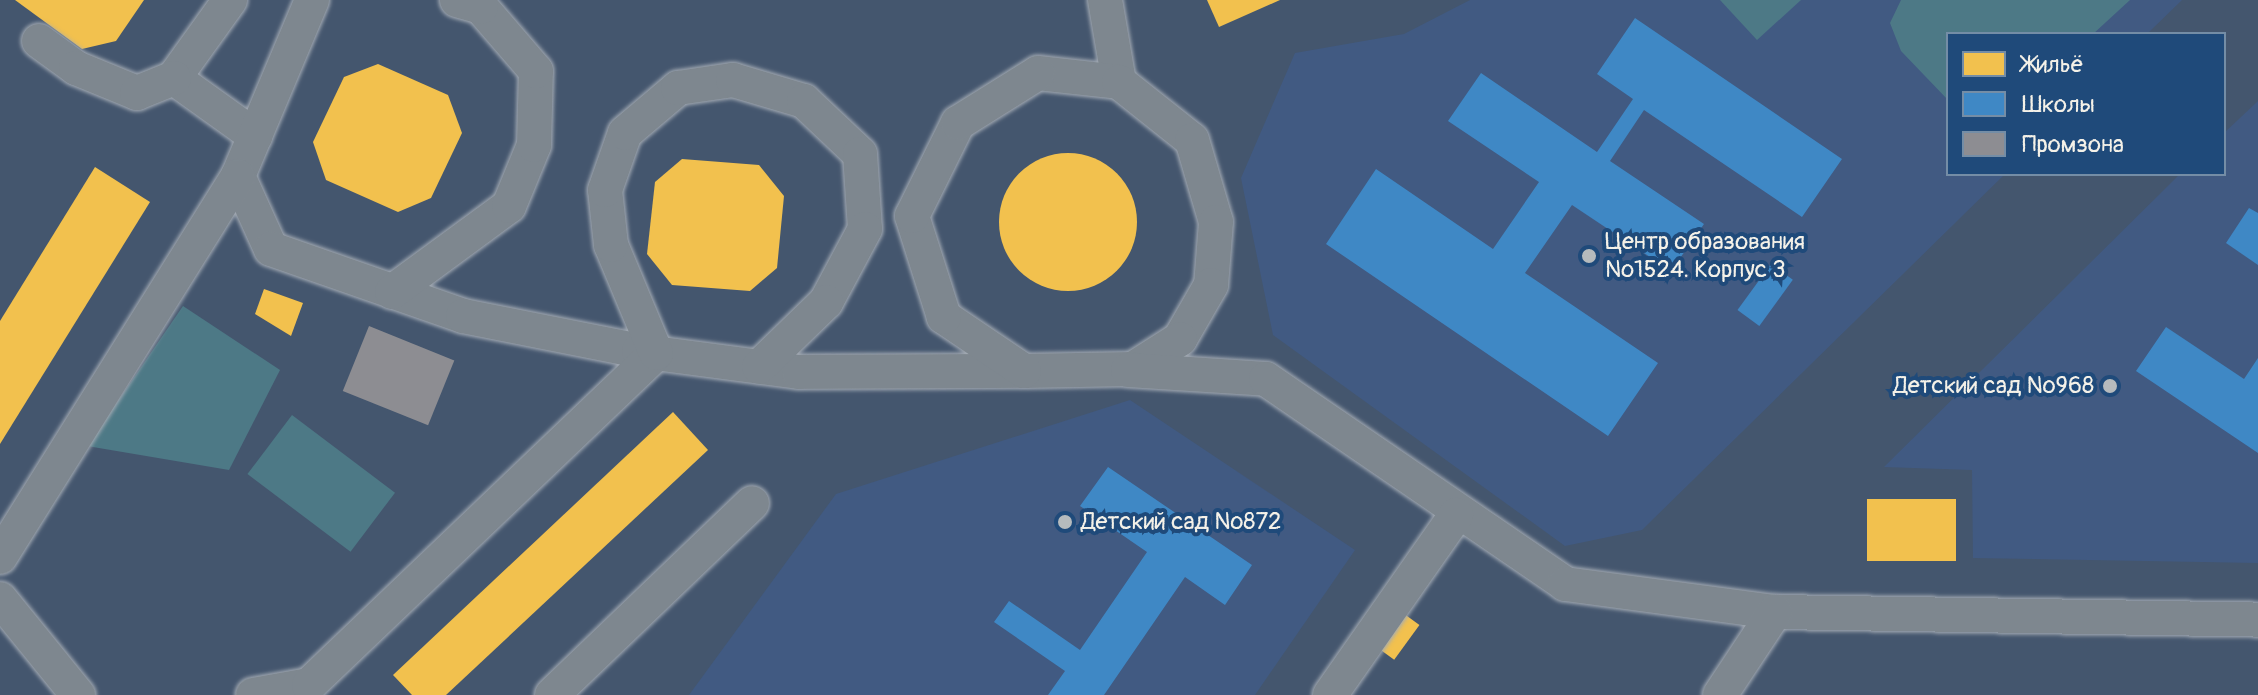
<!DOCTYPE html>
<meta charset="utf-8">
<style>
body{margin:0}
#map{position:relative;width:2258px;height:695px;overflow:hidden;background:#44566e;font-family:Pangolin,sans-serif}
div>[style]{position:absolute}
.built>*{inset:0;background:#415a82}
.green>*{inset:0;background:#4d7986;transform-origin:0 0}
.homes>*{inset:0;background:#f2c14e;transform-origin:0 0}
.round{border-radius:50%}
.schools>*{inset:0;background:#3f88c5;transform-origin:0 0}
.industry>*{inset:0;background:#8d8d92;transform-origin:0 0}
.roads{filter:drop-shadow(0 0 2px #a3aab3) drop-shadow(0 0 2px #a3aab3)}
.minor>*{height:34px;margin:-17px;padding:0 17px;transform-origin:17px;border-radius:17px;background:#7e878f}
.dots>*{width:22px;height:22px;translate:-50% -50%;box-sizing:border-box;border:4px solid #1f4a7a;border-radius:50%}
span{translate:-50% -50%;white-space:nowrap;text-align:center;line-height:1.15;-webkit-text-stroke:8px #1f4a7a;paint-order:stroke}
.poi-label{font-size:24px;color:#f4f1e8}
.left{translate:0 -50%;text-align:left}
.right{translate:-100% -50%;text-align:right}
.legend{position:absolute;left:1946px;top:32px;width:280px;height:144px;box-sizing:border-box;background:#1f4a7a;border:2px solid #748da6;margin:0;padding:10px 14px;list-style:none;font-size:24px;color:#f4f1e8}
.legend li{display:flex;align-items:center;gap:16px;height:40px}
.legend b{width:40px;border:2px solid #748da6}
</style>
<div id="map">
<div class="built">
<div style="clip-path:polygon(1470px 0,2182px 0,2147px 34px,1948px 34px,1948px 174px,2005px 174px,1642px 530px,1565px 546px,1273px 335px,1241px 178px,1295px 53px,1404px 34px)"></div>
<div style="clip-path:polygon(2258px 101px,2258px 563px,1973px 558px,1972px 470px,1884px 467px,2180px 174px,2224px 174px,2224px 133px)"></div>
<div style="clip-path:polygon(1130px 400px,1355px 550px,1255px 695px,689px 695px,836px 494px)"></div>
</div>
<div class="green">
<div style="clip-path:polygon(1720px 0,1801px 0,1757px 40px)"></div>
<div style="clip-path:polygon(1901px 0,2130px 0,2093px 34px,1948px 34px,1948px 100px,1901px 51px,1890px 23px)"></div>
<div style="clip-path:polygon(183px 306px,280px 370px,229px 470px,87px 446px)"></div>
<div style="left:292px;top:415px;width:129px;height:74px;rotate:37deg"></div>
</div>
<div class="homes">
<div style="clip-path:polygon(15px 0,144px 0,116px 41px,82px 49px)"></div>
<div style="clip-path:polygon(1207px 0,1280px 0,1219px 27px)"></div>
<div style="clip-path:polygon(378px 64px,448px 95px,462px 133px,431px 198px,398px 212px,326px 180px,313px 142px,344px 77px)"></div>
<div class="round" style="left:999px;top:153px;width:138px;height:138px"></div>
<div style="clip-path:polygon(682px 159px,759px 165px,784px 196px,777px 268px,750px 291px,672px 285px,647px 254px,655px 182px)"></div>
<div style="clip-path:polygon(95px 167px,150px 202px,0 444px,0 321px)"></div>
<div style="clip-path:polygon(264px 289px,303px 303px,291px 336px,255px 314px)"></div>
<div style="clip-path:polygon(673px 412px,708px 450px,446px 695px,412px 695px,393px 675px)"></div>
<div style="left:1867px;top:499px;width:89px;height:62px"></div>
<div style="left:1396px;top:608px;width:29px;height:43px;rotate:36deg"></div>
</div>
<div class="schools">
<div style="clip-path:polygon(1635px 18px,1842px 159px,1802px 217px,1644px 110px,1610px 161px,1704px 224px,1671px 271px,1572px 205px,1525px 273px,1658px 363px,1608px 436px,1326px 244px,1376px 169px,1493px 249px,1539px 182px,1448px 121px,1481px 73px,1597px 152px,1633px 99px,1597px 74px)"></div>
<div style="clip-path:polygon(2249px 208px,2258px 213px,2258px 265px,2226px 243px)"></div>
<div style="left:1771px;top:264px;width:27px;height:57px;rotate:36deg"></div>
<div style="clip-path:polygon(2166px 327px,2244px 379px,2258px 358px,2258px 453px,2136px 371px)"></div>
<div style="clip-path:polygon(1108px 467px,1252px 565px,1225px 605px,1185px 577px,1104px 695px,1048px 695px,1065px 671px,994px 622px,1009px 601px,1080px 650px,1147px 552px,1080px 506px)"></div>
</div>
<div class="industry">
<div style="left:369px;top:326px;width:92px;height:70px;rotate:22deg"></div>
</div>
<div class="roads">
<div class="minor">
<div style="left:230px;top:0;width:96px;rotate:125.7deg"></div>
<div style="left:174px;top:78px;width:100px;rotate:35.6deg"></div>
<div style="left:312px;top:0;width:191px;rotate:112.8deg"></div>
<div style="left:238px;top:176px;width:80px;rotate:65.7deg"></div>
<div style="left:271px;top:249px;width:203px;rotate:19.2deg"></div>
<div style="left:463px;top:316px;width:179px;rotate:11.2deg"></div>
<div style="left:639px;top:351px;width:161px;rotate:7.5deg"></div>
<div style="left:799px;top:372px;width:225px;rotate:-0.3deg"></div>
<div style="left:1105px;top:0;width:83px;rotate:80.3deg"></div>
<div style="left:39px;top:41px;width:46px;rotate:36.1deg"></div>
<div style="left:76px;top:68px;width:66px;rotate:22.3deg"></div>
<div style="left:137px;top:93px;width:40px;rotate:-22deg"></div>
<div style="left:1038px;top:73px;width:81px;rotate:6.3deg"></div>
<div style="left:1119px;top:82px;width:93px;rotate:38.5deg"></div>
<div style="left:1192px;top:140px;width:85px;rotate:73.7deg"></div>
<div style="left:1216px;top:222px;width:63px;rotate:94.5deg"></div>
<div style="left:1211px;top:285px;width:62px;rotate:119.9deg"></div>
<div style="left:1180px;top:339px;width:56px;rotate:147.4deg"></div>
<div style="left:1133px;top:369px;width:109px;rotate:178.9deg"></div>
<div style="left:1024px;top:371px;width:97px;rotate:-146deg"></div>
<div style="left:944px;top:317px;width:106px;rotate:-107.6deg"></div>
<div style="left:912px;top:216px;width:104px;rotate:-63.7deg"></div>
<div style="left:958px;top:123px;width:94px;rotate:-32deg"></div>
<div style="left:392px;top:292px;width:145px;rotate:-36.3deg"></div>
<div style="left:509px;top:206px;width:66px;rotate:-67.7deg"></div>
<div style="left:534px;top:145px;width:74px;rotate:-88.5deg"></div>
<div style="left:536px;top:71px;width:84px;rotate:-130.7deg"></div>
<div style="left:481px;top:7px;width:25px;rotate:-164deg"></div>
<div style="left:1128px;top:370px;width:138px;rotate:3.7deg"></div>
<div style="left:1266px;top:379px;width:363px;rotate:34.4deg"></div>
<div style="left:1565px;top:584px;width:212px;rotate:7.6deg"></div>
<div style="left:1775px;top:612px;width:483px;rotate:0.9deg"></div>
<div style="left:0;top:557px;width:449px;rotate:-58deg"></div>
<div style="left:0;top:599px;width:124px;rotate:50.9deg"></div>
<div style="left:253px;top:695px;width:57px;rotate:-10.1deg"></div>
<div style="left:309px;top:685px;width:480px;rotate:-43.7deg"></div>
<div style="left:656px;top:353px;width:117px;rotate:-112.6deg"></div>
<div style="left:611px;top:245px;width:55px;rotate:-96.2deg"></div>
<div style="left:605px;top:190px;width:60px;rotate:-70.7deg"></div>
<div style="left:625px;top:133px;width:70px;rotate:-40.3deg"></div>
<div style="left:678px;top:88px;width:56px;rotate:-8.3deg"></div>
<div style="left:733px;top:80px;width:74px;rotate:16.5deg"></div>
<div style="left:804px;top:101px;width:77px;rotate:43.4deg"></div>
<div style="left:860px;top:154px;width:75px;rotate:86.2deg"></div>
<div style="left:865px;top:229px;width:83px;rotate:118.1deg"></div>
<div style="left:826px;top:302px;width:93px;rotate:135.9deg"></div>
<div style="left:552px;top:695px;width:277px;rotate:-43.8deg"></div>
<div style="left:1330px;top:695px;width:220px;rotate:-55deg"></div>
<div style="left:1720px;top:695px;width:100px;rotate:-56.5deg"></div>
</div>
</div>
<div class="dots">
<div style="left:1589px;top:256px;background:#b6bbbd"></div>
<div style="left:2110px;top:386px;background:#b6bbbd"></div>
<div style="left:1065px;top:522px;background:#b6bbbd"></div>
</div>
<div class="poi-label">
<span class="left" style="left:1605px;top:256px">Центр образования<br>№1524. Корпус 3</span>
<span class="right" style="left:2094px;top:386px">Детский сад №968</span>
<span class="left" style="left:1081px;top:522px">Детский сад №872</span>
</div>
<ul class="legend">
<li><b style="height:22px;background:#f2c14e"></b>Жильё</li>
<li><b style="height:22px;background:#3f88c5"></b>Школы</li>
<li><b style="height:22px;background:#8d8d92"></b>Промзона</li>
</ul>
</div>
